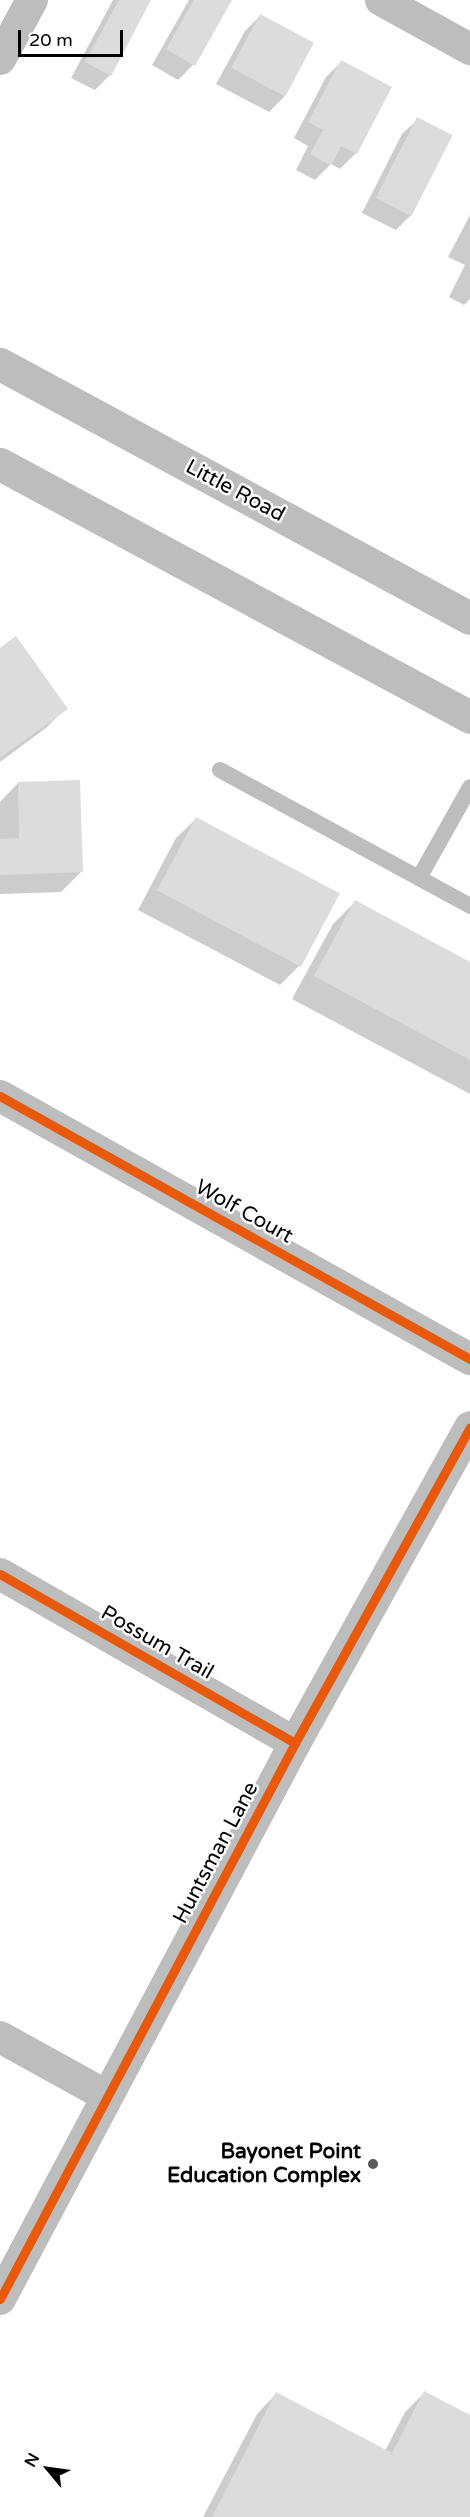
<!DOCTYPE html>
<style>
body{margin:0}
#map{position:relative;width:470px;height:2517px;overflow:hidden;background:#fff;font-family:"Varela Round",sans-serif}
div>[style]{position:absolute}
.shadow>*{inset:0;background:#0003}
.building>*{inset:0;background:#dcdcdc;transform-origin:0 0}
.service>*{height:16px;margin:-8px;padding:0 8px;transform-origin:8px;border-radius:8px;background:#bdbdbd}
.minor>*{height:32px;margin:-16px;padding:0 16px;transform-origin:16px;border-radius:16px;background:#bdbdbd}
.primary>*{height:33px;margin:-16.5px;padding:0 16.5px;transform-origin:16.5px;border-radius:16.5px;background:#bdbdbd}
.cycleway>*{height:9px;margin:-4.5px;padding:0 4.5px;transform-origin:4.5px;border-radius:4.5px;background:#e8590c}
.dots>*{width:16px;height:16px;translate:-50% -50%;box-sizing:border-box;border:3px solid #fff;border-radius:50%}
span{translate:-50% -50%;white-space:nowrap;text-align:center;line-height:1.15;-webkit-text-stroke:5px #fff;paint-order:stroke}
.street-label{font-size:21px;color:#000}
.poi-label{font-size:21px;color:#000;font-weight:700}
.right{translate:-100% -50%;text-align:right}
.north{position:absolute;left:18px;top:2439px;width:60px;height:60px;-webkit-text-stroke:4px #fff;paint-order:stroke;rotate:299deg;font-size:16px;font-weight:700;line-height:24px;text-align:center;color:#000}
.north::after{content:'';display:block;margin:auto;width:21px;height:27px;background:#000;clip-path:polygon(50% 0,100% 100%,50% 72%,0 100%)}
.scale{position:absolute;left:18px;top:30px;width:105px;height:27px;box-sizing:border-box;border:3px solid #000;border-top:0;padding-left:8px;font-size:18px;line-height:21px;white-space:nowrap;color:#000;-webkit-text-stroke:4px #fff;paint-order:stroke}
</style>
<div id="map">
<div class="shadow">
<div style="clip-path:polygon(113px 0,149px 0,110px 75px,95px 90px,71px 78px)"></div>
<div style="clip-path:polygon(189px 0,231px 0,193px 65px,178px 80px,152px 65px)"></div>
<div style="clip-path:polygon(260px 16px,284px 97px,269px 112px,216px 84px,245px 31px)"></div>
<div style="clip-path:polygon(341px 62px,389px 88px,356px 153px,340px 169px,331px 164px,315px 180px,296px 170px,308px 146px,294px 138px,326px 77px)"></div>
<div style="clip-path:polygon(418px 119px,411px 215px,396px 230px,362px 213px,402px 134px)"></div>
<div style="clip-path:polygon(470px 215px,470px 299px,464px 305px,449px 297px,465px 265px,448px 257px)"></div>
<div style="clip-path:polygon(0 649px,66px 708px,46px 728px,0 762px)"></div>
<div style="clip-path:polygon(18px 783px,81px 872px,61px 892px,0 894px,0 802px)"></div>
<div style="clip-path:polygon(196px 819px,338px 894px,299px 966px,280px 985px,138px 910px,176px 838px)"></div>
<div style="clip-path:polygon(355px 902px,470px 963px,470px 1094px,292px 999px,333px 924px)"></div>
<div style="clip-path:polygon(424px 2393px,470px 2417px,470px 2517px,203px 2517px,257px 2414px,276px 2394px,385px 2451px,405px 2412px)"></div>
</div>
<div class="building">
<div style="clip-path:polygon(119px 0,151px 0,111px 76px,85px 62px)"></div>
<div style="clip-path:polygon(194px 0,232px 0,195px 66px,166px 49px)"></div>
<div style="left:260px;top:14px;width:61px;height:61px;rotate:28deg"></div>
<div style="clip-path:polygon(341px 60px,392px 87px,357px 154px,341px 146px,331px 166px,310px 154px,323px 130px,308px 122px)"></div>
<div style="left:417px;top:117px;width:40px;height:91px;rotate:27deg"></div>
<div style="clip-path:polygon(16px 636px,68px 709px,0 758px,0 648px)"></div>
<div style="clip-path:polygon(80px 780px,83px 872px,0 875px,0 839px,19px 838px,18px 782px)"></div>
<div style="left:196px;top:817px;width:163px;height:83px;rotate:28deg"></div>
<div style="clip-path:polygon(355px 900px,470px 962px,470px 1060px,314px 976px)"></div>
<div style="clip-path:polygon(424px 2391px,470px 2415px,470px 2517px,212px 2517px,276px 2392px,392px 2453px)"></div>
</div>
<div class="service">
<div style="left:220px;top:770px;width:285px;rotate:28.5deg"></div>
<div style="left:419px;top:878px;width:104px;rotate:-60.7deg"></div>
</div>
<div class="minor">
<div style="left:381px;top:0;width:102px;rotate:28.8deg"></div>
<div style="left:0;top:59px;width:67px;rotate:-61.5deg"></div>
<div style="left:0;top:1096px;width:539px;rotate:29.23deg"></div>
<div style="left:0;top:1574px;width:340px;rotate:29.8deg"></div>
<div style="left:0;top:2037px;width:122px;rotate:28.9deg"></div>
<div style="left:0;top:2299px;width:629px;rotate:-62.05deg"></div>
<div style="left:295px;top:1743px;width:361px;rotate:-61deg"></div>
</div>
<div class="primary">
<div style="left:0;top:364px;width:534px;rotate:28.39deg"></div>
<div style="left:0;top:464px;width:534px;rotate:28.29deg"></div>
</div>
<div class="cycleway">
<div style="left:0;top:1096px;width:539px;rotate:29.23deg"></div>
<div style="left:0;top:1574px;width:340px;rotate:29.8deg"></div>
<div style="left:0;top:2299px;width:629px;rotate:-62.05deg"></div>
<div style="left:295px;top:1743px;width:361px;rotate:-61deg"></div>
</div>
<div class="dots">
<div style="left:373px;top:2164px;background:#595959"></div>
</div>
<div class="street-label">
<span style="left:235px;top:491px;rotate:28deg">Little Road</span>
<span style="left:244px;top:1212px;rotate:29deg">Wolf Court</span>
<span style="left:157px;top:1643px;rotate:30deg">Possum Trail</span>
<span style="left:216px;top:1853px;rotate:-62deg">Huntsman Lane</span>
</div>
<div class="poi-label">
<span class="right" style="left:361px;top:2164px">Bayonet Point<br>Education Complex</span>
</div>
<div class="north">N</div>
<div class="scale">20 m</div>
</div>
